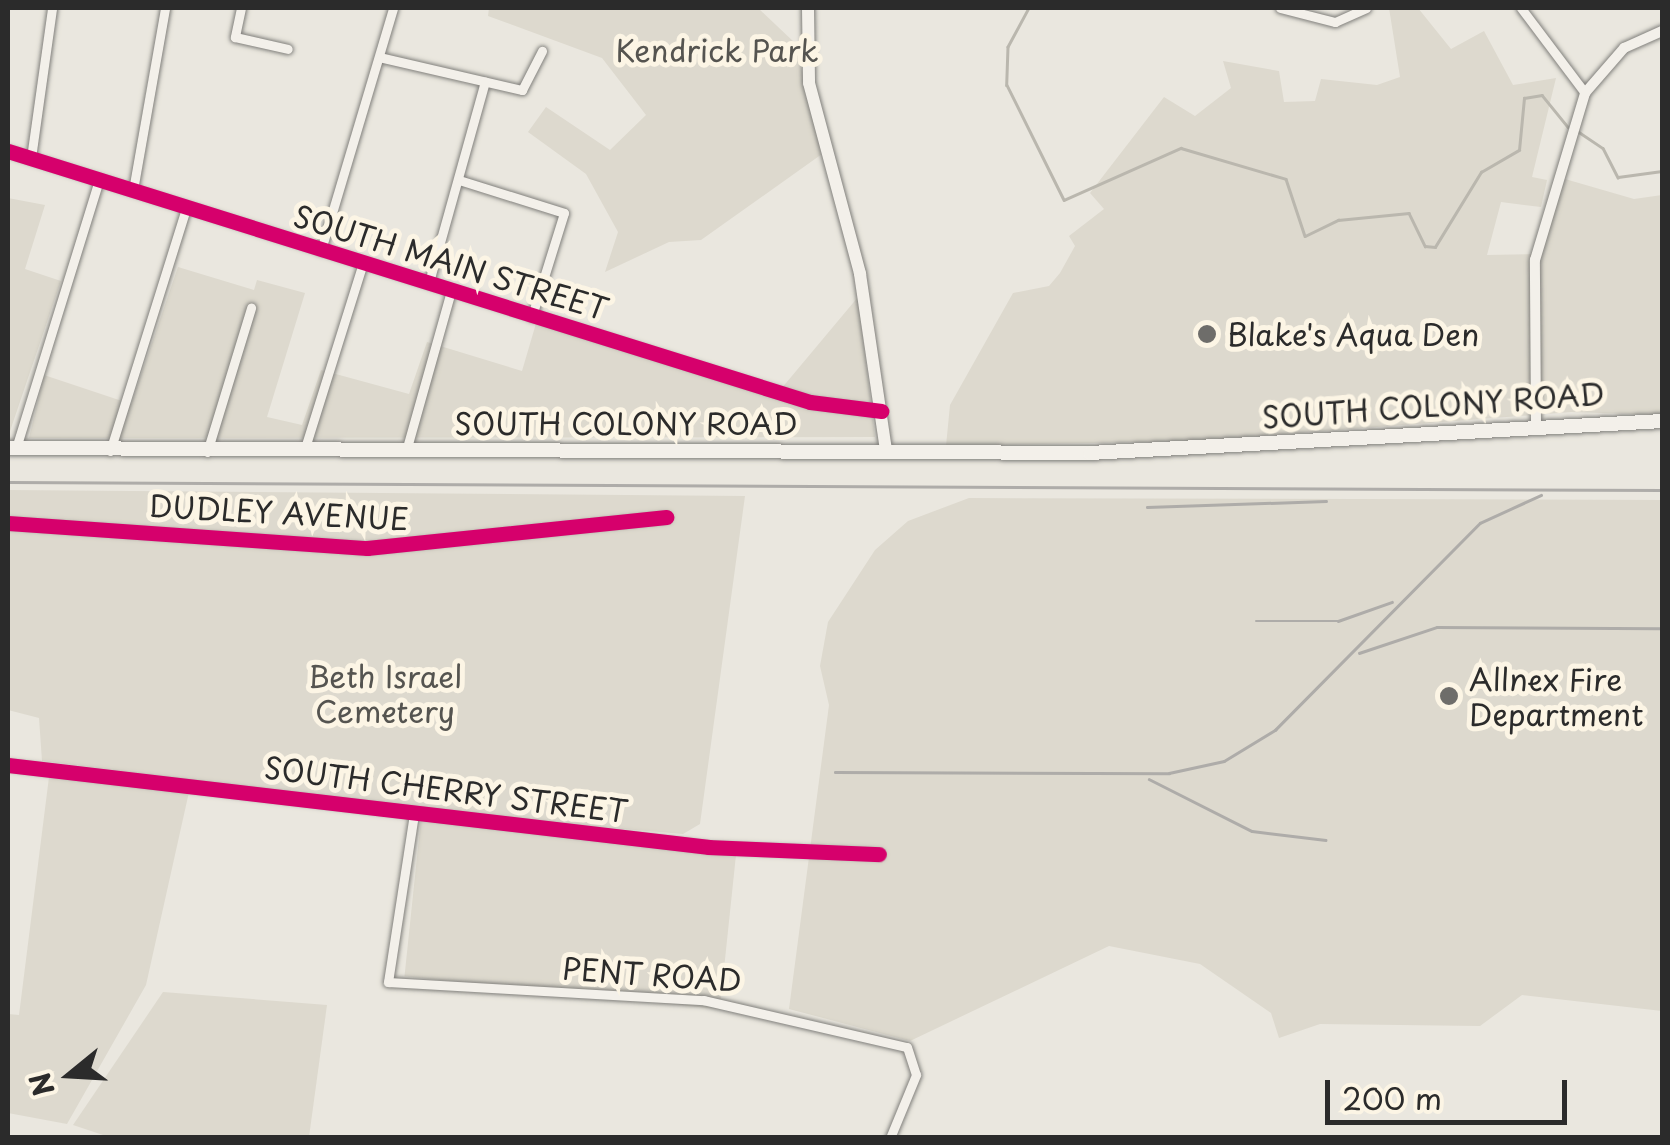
<!DOCTYPE html>
<style>
body{margin:0}
#map{position:relative;width:1670px;height:1145px;overflow:hidden;background:#eae7df;font-family:"Playpen Sans",sans-serif}
div>[style]{position:absolute}
.built>*{inset:0;background:#ddd9ce;transform-origin:0 0}
.stream>*{height:2.5px;margin:-1.25px;padding:0 1.25px;transform-origin:1.25px;border-radius:1.25px;background:#bab7ae}
.roads{filter:drop-shadow(0 0 2px #81807c) drop-shadow(0 0 2px #81807c)}
.minor>*{height:9px;margin:-4.5px;padding:0 4.5px;transform-origin:4.5px;border-radius:4.5px;background:#f3f0ea}
.tertiary>*{height:10px;margin:-5px;padding:0 5px;transform-origin:5px;border-radius:5px;background:#f3f0ea}
.secondary>*{height:12px;margin:-6px;padding:0 6px;transform-origin:6px;border-radius:6px;background:#f3f0ea}
.primary>*{height:14px;margin:-7px;padding:0 7px;transform-origin:7px;border-radius:7px;background:#f3f0ea}
.rail>*{height:2.5px;margin:-1.25px;padding:0 1.25px;transform-origin:1.25px;border-radius:1.25px;background:#aeaca9}
.cycleway>*{height:15px;margin:-7.5px;padding:0 7.5px;transform-origin:7.5px;border-radius:7.5px;background:#d6006c}
.dots>*{width:28px;height:28px;translate:-50% -50%;box-sizing:border-box;border:5px solid #fcf5e5;border-radius:50%}
span{translate:-50% -50%;white-space:nowrap;text-align:center;line-height:1.15;-webkit-text-stroke:10px #fcf5e5;paint-order:stroke}
.park-label{font-size:30px;color:#555450}
.street-label{font-size:30px;color:#2b2b2b}
.poi-label{font-size:30px;color:#2b2b2b}
.left{translate:0 -50%;text-align:left}
.frame{position:absolute;inset:0;border:10px solid #2b2b2b;pointer-events:none}
.north{position:absolute;left:20px;top:1025px;width:100px;height:100px;-webkit-text-stroke:8px #fcf5e5;paint-order:stroke;rotate:252deg;font-size:28px;font-weight:700;line-height:40px;text-align:center;color:#2b2b2b}
.north::after{content:'';display:block;margin:auto;width:35px;height:45px;background:#2b2b2b;clip-path:polygon(50% 0,100% 100%,50% 72%,0 100%)}
.scale{position:absolute;left:1325px;top:1080px;width:242px;height:45px;box-sizing:border-box;border:5px solid #2b2b2b;border-top:0;padding-left:12px;font-size:30px;line-height:35px;white-space:nowrap;color:#2b2b2b;-webkit-text-stroke:8px #fcf5e5;paint-order:stroke}
</style>
<div id="map">
<div class="built">
<div style="clip-path:polygon(489px 8px,758px 8px,795px 43px,822px 154px,701px 240px,669px 242px,605px 272px,618px 232px,586px 174px,528px 132px,546px 107px,610px 150px,646px 115px,602px 58px,488px 16px)"></div>
<div style="clip-path:polygon(1389px 8px,1418px 8px,1451px 49px,1484px 31px,1513px 85px,1556px 78px,1532px 177px,1547px 180px,1541px 207px,1501px 202px,1487px 255px,1540px 254px,1565px 179px,1634px 199px,1662px 195px,1662px 415px,1571px 412px,1196px 441px,946px 446px,950px 405px,1013px 293px,1049px 286px,1060px 273px,1075px 246px,1069px 236px,1104px 209px,1090px 193px,1164px 97px,1195px 116px,1231px 88px,1223px 61px,1279px 71px,1284px 102px,1315px 101px,1321px 79px,1377px 85px,1400px 77px)"></div>
<div style="clip-path:polygon(8px 198px,45px 205px,25px 269px,61px 281px,8px 437px)"></div>
<div style="clip-path:polygon(178px 267px,254px 290px,257px 280px,305px 293px,267px 417px,302px 425px,321px 370px,409px 394px,427px 342px,522px 371px,537px 320px,776px 395px,858px 297px,875px 437px,29px 438px,44px 375px,131px 404px)"></div>
<div style="clip-path:polygon(8px 490px,745px 496px,700px 824px,683px 834px,516px 820px,42px 761px,39px 718px,8px 710px)"></div>
<div style="clip-path:polygon(969px 498px,1662px 500px,1662px 1011px,1522px 995px,1480px 1026px,1320px 1024px,1279px 1038px,1271px 1013px,1200px 964px,1109px 946px,910px 1041px,789px 1009px,829px 705px,820px 666px,828px 622px,875px 550px,908px 521px)"></div>
<div style="clip-path:polygon(49px 777px,189px 792px,146px 985px,67px 1124px,8px 1113px,8px 1014px,19px 1015px)"></div>
<div style="left:421px;top:819px;width:317px;height:158px;rotate:6deg"></div>
<div style="clip-path:polygon(163px 992px,327px 1005px,309px 1137px,109px 1137px,73px 1125px)"></div>
</div>
<div class="stream">
<div style="left:1029px;top:8px;width:44px;rotate:118.3deg"></div>
<div style="left:1008px;top:47px;width:38px;rotate:92deg"></div>
<div style="left:1007px;top:85px;width:128px;rotate:63.6deg"></div>
<div style="left:1064px;top:200px;width:128px;rotate:-24deg"></div>
<div style="left:1181px;top:148px;width:109px;rotate:16.4deg"></div>
<div style="left:1286px;top:179px;width:60px;rotate:71.6deg"></div>
<div style="left:1305px;top:236px;width:37px;rotate:-26deg"></div>
<div style="left:1338px;top:220px;width:71px;rotate:-5.6deg"></div>
<div style="left:1409px;top:213px;width:37px;rotate:64deg"></div>
<div style="left:1425px;top:246px;width:10px;rotate:6deg"></div>
<div style="left:1435px;top:247px;width:88px;rotate:-58.5deg"></div>
<div style="left:1481px;top:172px;width:44px;rotate:-30.1deg"></div>
<div style="left:1519px;top:150px;width:52px;rotate:-84.5deg"></div>
<div style="left:1524px;top:98px;width:18px;rotate:-9deg"></div>
<div style="left:1542px;top:95px;width:41px;rotate:50.9deg"></div>
<div style="left:1576px;top:130px;width:32px;rotate:34deg"></div>
<div style="left:1603px;top:148px;width:33px;rotate:63deg"></div>
<div style="left:1618px;top:177px;width:44px;rotate:-7.8deg"></div>
</div>
<div class="roads">
<div class="minor">
<div style="left:241px;top:8px;width:30px;rotate:102deg"></div>
<div style="left:235px;top:37px;width:54px;rotate:12.8deg"></div>
<div style="left:1280px;top:8px;width:57px;rotate:14.3deg"></div>
<div style="left:1335px;top:22px;width:34px;rotate:-24deg"></div>
<div style="left:1521px;top:8px;width:106px;rotate:53deg"></div>
<div style="left:379px;top:57px;width:147px;rotate:13deg"></div>
<div style="left:522px;top:90px;width:44px;rotate:-62.9deg"></div>
<div style="left:8px;top:151px;width:840px;rotate:17.38deg"></div>
<div style="left:810px;top:402px;width:72px;rotate:7.2deg"></div>
<div style="left:31px;top:158px;width:151px;rotate:-82deg"></div>
<div style="left:459px;top:180px;width:110px;rotate:17.4deg"></div>
<div style="left:564px;top:213px;width:108px;rotate:107.3deg"></div>
<div style="left:133px;top:190px;width:185px;rotate:-80deg"></div>
<div style="left:321px;top:250px;width:252px;rotate:-73.4deg"></div>
<div style="left:429px;top:282px;width:208px;rotate:-74.4deg"></div>
<div style="left:16px;top:448px;width:281px;rotate:-72.8deg"></div>
<div style="left:110px;top:451px;width:255px;rotate:-72.6deg"></div>
<div style="left:304px;top:451px;width:197px;rotate:-72.6deg"></div>
<div style="left:406px;top:451px;width:166px;rotate:-74.3deg"></div>
<div style="left:207px;top:452px;width:151px;rotate:-73deg"></div>
<div style="left:8px;top:523px;width:360px;rotate:4deg"></div>
<div style="left:367px;top:548px;width:301px;rotate:-5.9deg"></div>
<div style="left:8px;top:765px;width:706px;rotate:6.67deg"></div>
<div style="left:709px;top:847px;width:170px;rotate:2.4deg"></div>
<div style="left:414px;top:814px;width:170px;rotate:98.8deg"></div>
<div style="left:388px;top:982px;width:316px;rotate:3.3deg"></div>
<div style="left:703px;top:1000px;width:209px;rotate:13deg"></div>
<div style="left:907px;top:1047px;width:29px;rotate:72deg"></div>
<div style="left:916px;top:1075px;width:68px;rotate:112.4deg"></div>
</div>
<div class="tertiary">
<div style="left:1536px;top:423px;width:163px;rotate:-90.4deg"></div>
<div style="left:1535px;top:260px;width:174px;rotate:-73.3deg"></div>
<div style="left:1585px;top:93px;width:60px;rotate:-49.1deg"></div>
<div style="left:1624px;top:48px;width:42px;rotate:-24.1deg"></div>
</div>
<div class="secondary">
<div style="left:808px;top:8px;width:75px;rotate:89.2deg"></div>
<div style="left:809px;top:83px;width:198px;rotate:75deg"></div>
<div style="left:860px;top:274px;width:179px;rotate:81.6deg"></div>
</div>
<div class="primary">
<div style="left:8px;top:448px;width:1082px;rotate:0.26deg"></div>
<div style="left:1090px;top:453px;width:573px;rotate:-3.2deg"></div>
</div>
</div>
<div class="rail">
<div style="left:8px;top:482px;width:1654px;rotate:0.28deg"></div>
<div style="left:1147px;top:507px;width:179px;rotate:-1.9deg"></div>
<div style="left:1256px;top:621px;width:82px"></div>
<div style="left:1338px;top:621px;width:57px;rotate:-19.4deg"></div>
<div style="left:1359px;top:653px;width:82px;rotate:-18.4deg"></div>
<div style="left:1437px;top:627px;width:222px;rotate:0.3deg"></div>
<div style="left:835px;top:772px;width:334px;rotate:0.2deg"></div>
<div style="left:1169px;top:773px;width:56px;rotate:-12.3deg"></div>
<div style="left:1224px;top:761px;width:60px;rotate:-31.3deg"></div>
<div style="left:1275px;top:730px;width:291px;rotate:-45.3deg"></div>
<div style="left:1480px;top:523px;width:67px;rotate:-24.7deg"></div>
<div style="left:1149px;top:779px;width:115px;rotate:26.8deg"></div>
<div style="left:1252px;top:831px;width:74px;rotate:7deg"></div>
</div>
<div class="cycleway">
<div style="left:8px;top:151px;width:840px;rotate:17.38deg"></div>
<div style="left:810px;top:402px;width:72px;rotate:7.2deg"></div>
<div style="left:8px;top:523px;width:360px;rotate:4deg"></div>
<div style="left:367px;top:548px;width:301px;rotate:-5.9deg"></div>
<div style="left:8px;top:765px;width:706px;rotate:6.67deg"></div>
<div style="left:709px;top:847px;width:170px;rotate:2.4deg"></div>
</div>
<div class="dots">
<div style="left:1207px;top:334px;background:#6e6d6a"></div>
<div style="left:1449px;top:696px;background:#6e6d6a"></div>
</div>
<div class="park-label">
<span style="left:717px;top:50px">Kendrick Park</span>
<span style="left:385px;top:693px">Beth Israel<br>Cemetery</span>
</div>
<div class="street-label">
<span style="left:451px;top:262px;rotate:17deg">SOUTH MAIN STREET</span>
<span style="left:1433px;top:405px;rotate:-4deg">SOUTH COLONY ROAD</span>
<span style="left:626px;top:423px">SOUTH COLONY ROAD</span>
<span style="left:279px;top:512px;rotate:3deg">DUDLEY AVENUE</span>
<span style="left:446px;top:789px;rotate:7deg">SOUTH CHERRY STREET</span>
<span style="left:652px;top:974px;rotate:4deg">PENT ROAD</span>
</div>
<div class="poi-label">
<span class="left" style="left:1227px;top:334px">Blake's Aqua Den</span>
<span class="left" style="left:1469px;top:696px">Allnex Fire<br>Department</span>
</div>
<div class="frame"></div>
<div class="north">N</div>
<div class="scale">200 m</div>
</div>
